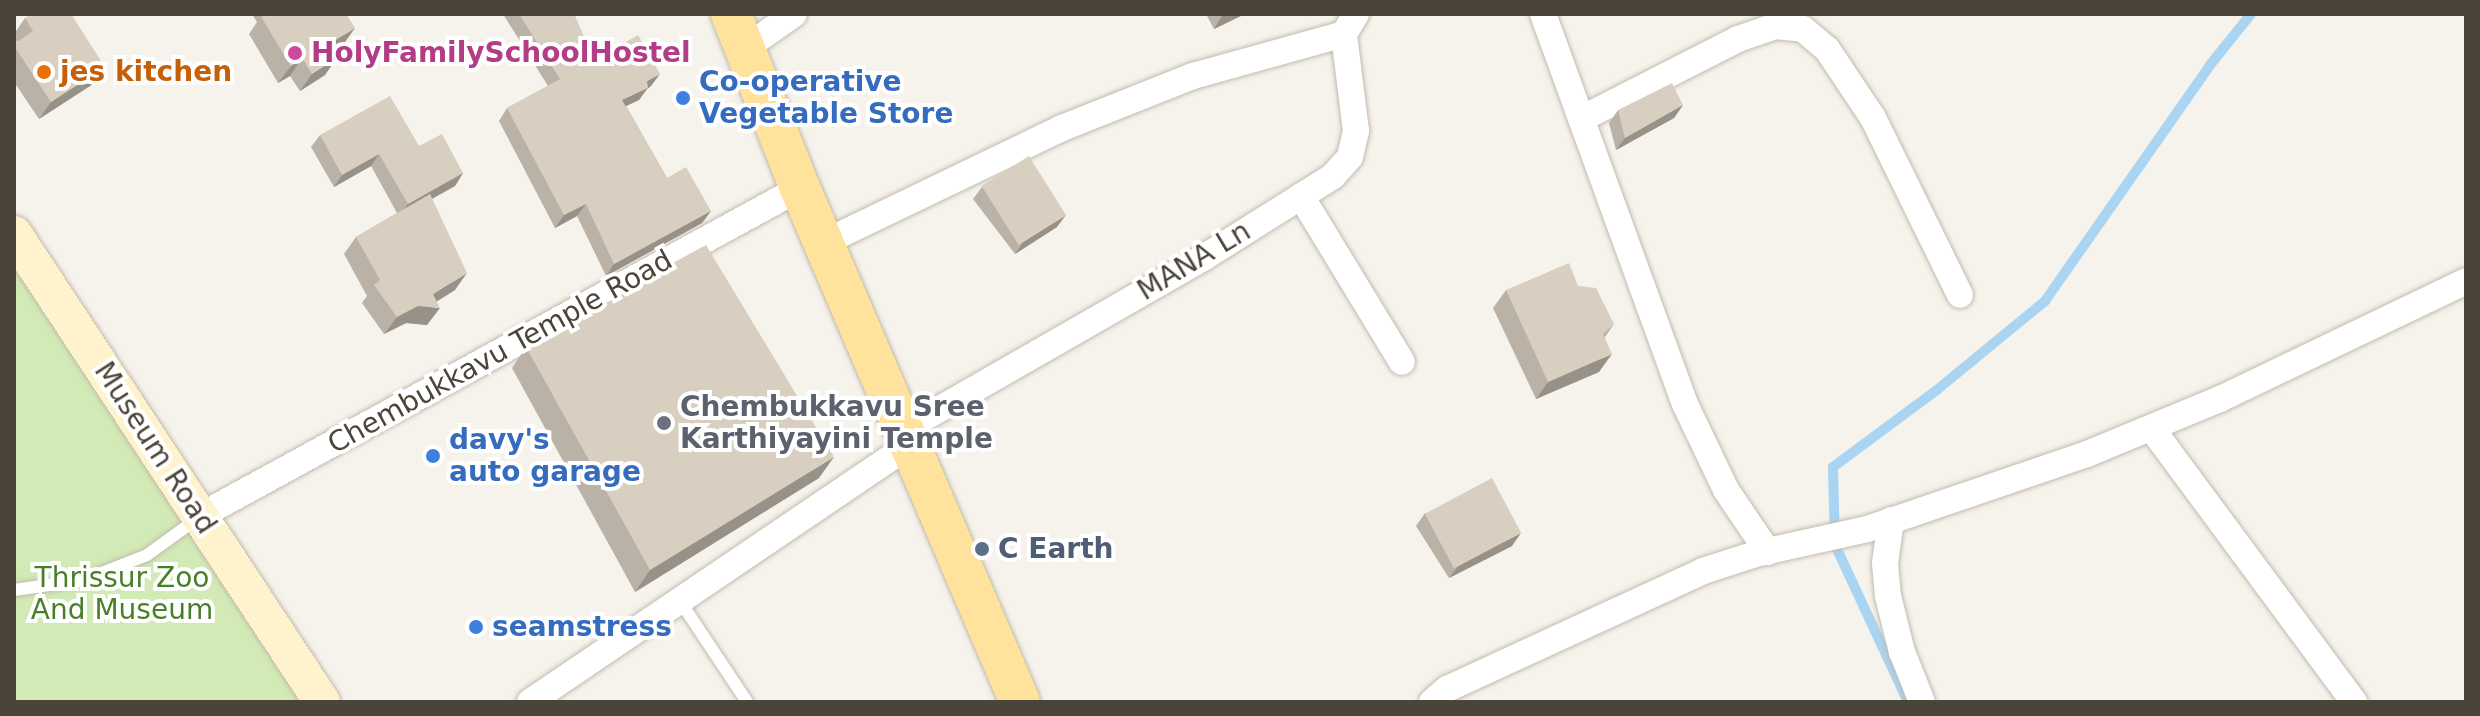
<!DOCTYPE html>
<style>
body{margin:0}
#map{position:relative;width:2480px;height:716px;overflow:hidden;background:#f6f3ec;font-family:"DejaVu Sans",sans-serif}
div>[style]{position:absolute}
.green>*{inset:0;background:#d2eab5}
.stream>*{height:10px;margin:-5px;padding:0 5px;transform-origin:5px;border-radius:5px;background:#a9d4f2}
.roads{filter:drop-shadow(0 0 2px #c2bbae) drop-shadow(0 0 2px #c2bbae)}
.service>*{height:12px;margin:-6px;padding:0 6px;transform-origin:6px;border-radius:6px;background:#fff}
.minor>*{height:26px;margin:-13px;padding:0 13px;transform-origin:13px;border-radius:13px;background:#fff}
.secondary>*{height:36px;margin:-18px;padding:0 18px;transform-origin:18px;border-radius:18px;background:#fff3cd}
.primary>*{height:40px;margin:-20px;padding:0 20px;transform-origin:20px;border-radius:20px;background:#ffe39c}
.wall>*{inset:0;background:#bab2a6}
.shaded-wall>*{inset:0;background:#979187}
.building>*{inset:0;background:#d8cfc1;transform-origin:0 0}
.dots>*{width:22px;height:22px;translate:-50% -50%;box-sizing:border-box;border:4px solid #fff;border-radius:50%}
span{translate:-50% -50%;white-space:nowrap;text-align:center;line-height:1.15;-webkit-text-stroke:8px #fff;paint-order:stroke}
.hotel-label{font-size:28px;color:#b23c85;font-weight:700}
.left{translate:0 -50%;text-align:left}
.food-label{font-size:28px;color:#c56008;font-weight:700}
.shop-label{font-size:28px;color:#366cbe;font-weight:700}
.street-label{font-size:28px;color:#4b4439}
.worship-label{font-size:28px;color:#5b616d;font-weight:700}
.service-label{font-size:28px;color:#4e5e75;font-weight:700}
.park-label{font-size:28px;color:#4a7f2a}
.frame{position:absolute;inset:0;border:16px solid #4b4439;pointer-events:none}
</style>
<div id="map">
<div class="green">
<div style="clip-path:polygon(14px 234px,322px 702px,14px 702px)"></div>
</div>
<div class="stream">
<div style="left:1908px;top:702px;width:173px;rotate:-114.9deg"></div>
<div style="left:1835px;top:545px;width:78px;rotate:-91.5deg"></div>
<div style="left:1833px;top:467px;width:131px;rotate:-36.6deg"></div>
<div style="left:1938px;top:389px;width:139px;rotate:-39.4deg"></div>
<div style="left:2045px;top:301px;width:288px;rotate:-55deg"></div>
<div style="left:2210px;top:65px;width:65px;rotate:-51.2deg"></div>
</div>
<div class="roads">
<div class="service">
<div style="left:14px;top:590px;width:71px;rotate:-8.1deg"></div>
<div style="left:84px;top:580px;width:68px;rotate:-21.6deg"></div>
<div style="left:147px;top:555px;width:62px;rotate:-35.8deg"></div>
<div style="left:680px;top:601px;width:121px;rotate:56.4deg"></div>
</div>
<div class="minor">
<div style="left:1543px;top:14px;width:415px;rotate:70deg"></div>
<div style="left:1685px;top:404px;width:95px;rotate:64.5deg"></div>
<div style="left:1726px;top:490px;width:75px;rotate:55.9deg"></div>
<div style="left:747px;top:47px;width:57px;rotate:-35.1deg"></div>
<div style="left:1581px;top:119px;width:176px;rotate:-27deg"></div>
<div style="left:1738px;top:39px;width:39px;rotate:-19deg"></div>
<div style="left:1775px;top:26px;width:28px;rotate:6deg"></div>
<div style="left:1803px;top:29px;width:31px;rotate:40deg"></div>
<div style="left:1827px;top:49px;width:83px;rotate:56.3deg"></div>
<div style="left:1873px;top:118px;width:197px;rotate:63.8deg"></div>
<div style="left:1301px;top:196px;width:194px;rotate:58.7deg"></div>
<div style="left:823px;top:243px;width:265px;rotate:-25.7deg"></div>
<div style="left:1062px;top:128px;width:141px;rotate:-21.7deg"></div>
<div style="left:1193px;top:76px;width:157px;rotate:-15.5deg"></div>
<div style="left:2152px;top:429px;width:340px;rotate:53.5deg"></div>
<div style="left:903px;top:430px;width:346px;rotate:-29.8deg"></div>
<div style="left:1203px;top:258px;width:154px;rotate:-32.2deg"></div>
<div style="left:1333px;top:176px;width:25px;rotate:-48deg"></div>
<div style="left:1350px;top:157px;width:27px;rotate:-77deg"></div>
<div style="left:1356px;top:131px;width:98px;rotate:-97.1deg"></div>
<div style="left:1344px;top:34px;width:23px;rotate:-59deg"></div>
<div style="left:200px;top:516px;width:684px;rotate:-28.66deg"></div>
<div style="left:1891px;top:520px;width:43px;rotate:97.9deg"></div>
<div style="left:1885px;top:563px;width:33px;rotate:85deg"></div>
<div style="left:1888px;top:596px;width:58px;rotate:76deg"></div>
<div style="left:1902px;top:652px;width:54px;rotate:68.2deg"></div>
<div style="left:530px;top:702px;width:459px;rotate:-34.1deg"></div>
<div style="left:1432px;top:702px;width:20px;rotate:-41deg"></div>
<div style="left:1447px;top:689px;width:282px;rotate:-24.7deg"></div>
<div style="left:1703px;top:571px;width:59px;rotate:-17.8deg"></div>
<div style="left:1759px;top:553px;width:111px;rotate:-12.5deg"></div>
<div style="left:1867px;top:529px;width:232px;rotate:-18.8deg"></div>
<div style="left:2087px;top:454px;width:144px;rotate:-22.5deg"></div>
<div style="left:2220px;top:399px;width:273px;rotate:-25.6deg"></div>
</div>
<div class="secondary">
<div style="left:14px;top:234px;width:560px;rotate:56.65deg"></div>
</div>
<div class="primary">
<div style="left:731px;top:14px;width:187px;rotate:68.4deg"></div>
<div style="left:800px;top:188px;width:559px;rotate:66.83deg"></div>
</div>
</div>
<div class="wall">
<div style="clip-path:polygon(252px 14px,346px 14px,343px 45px,333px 51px,325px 75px,300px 91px,290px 76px,278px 83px,249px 34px,257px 22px)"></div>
<div style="clip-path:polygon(503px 14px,574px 14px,594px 60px,651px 86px,647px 89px,639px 100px,626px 106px,667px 178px,711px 211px,702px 223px,606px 276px,577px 216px,555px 228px,499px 121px,507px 108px,548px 86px)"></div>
<div style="clip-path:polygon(1206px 14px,1245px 14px,1214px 29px)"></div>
<div style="clip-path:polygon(25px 18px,105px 67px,93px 84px,39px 119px,14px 82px,14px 44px,17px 42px,14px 38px,14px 34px)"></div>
<div style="clip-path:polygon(1683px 105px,1674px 118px,1616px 150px,1609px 123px,1618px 110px)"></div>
<div style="clip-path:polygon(320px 135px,419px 146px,463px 173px,455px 186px,432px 199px,455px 290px,437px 301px,427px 325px,406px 323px,384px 334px,362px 303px,367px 296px,344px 254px,356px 237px,397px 213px,371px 166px,334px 187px,311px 147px)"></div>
<div style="clip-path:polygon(982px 187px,1057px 227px,1015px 254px,973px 199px)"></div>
<div style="clip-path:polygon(634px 284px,819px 478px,635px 592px,512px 368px,526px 347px,630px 290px)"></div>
<div style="clip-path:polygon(1578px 286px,1614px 324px,1605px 337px,1599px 372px,1536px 399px,1493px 308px,1506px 290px)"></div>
<div style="clip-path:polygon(1425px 513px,1512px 546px,1449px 578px,1416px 526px)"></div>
</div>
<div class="shaded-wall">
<div style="clip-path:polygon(1227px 14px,1245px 14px,1214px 29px,1222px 16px)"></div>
<div style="clip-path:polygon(355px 28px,343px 45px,317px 62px,329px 44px)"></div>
<div style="clip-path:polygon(302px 58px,290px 76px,278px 83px,291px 66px)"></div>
<div style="clip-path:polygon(337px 58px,325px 75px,300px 91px,312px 74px)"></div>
<div style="clip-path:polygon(105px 67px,93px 84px,39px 119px,51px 102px)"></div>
<div style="clip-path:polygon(660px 74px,651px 86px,647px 89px,639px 100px,613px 112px,622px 100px,647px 81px)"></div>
<div style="clip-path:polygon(1683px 105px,1674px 118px,1616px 150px,1625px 138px)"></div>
<div style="clip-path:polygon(379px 154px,371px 166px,334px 187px,342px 175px)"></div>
<div style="clip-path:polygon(463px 173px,455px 186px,399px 217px,408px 204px)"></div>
<div style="clip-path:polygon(586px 204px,577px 216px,555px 228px,564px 215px)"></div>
<div style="clip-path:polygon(711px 211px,702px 223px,606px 276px,614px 264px)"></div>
<div style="clip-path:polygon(1066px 215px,1057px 227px,1015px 254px,1023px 242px)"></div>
<div style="clip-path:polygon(467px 273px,455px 290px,428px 307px,440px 308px,427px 325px,406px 323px,384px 334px,397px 317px)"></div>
<div style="clip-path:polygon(1612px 354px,1599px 372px,1536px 399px,1548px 382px)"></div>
<div style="clip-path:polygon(834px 457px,819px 478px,635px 592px,650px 570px)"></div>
<div style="clip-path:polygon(1521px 533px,1512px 546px,1449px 578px,1458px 566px)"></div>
</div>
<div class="building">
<div style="clip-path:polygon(32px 14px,71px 14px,105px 67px,51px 102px,14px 46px,14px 44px,33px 31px,25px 18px)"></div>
<div style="clip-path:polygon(265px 14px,346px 14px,355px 28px,329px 44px,337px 58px,312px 74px,302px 58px,291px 66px,261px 17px)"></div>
<div style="clip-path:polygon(519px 14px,574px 14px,594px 60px,638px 35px,660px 74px,647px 81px,648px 88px,622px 100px,667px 178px,686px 167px,711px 211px,614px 264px,586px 204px,564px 215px,507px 108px,560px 79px)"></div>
<div style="clip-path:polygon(1672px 83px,1683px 105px,1625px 138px,1618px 110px)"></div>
<div style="clip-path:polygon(390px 96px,419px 146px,442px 134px,463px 173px,408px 204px,379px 154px,342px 175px,320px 135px)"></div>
<div style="left:1029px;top:156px;width:70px;height:56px;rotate:58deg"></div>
<div style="clip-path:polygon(430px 194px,467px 273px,433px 294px,440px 308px,418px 306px,397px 317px,374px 285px,380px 280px,356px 237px)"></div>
<div style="clip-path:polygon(706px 245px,834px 457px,650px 570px,526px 347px,636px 287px,634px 284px)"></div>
<div style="clip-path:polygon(1569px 263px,1578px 286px,1596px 288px,1614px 324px,1603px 334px,1612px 354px,1548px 382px,1506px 290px)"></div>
<div style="left:1492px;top:478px;width:62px;height:76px;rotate:62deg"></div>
</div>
<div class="dots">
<div style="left:295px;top:53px;background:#d1479c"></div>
<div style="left:44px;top:72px;background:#e8710a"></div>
<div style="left:683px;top:98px;background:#3f7fe0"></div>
<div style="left:664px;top:423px;background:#6b7280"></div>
<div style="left:433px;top:456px;background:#3f7fe0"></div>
<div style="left:982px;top:549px;background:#5c6f8a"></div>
<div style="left:476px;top:627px;background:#3f7fe0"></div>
</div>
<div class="hotel-label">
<span class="left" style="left:311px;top:53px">HolyFamilySchoolHostel</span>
</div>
<div class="food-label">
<span class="left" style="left:60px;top:72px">jes kitchen</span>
</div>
<div class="shop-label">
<span class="left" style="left:699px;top:98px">Co-operative<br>Vegetable Store</span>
<span class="left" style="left:449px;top:456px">davy's<br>auto garage</span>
<span class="left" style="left:492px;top:627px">seamstress</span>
</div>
<div class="street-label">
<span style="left:1194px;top:261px;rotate:-31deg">MANA Ln</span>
<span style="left:500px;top:352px;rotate:-29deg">Chembukkavu Temple Road</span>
<span style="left:155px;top:448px;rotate:57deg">Museum Road</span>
</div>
<div class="worship-label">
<span class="left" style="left:680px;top:423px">Chembukkavu Sree<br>Karthiyayini Temple</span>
</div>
<div class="service-label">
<span class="left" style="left:998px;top:549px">C Earth</span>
</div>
<div class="park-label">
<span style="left:122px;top:594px">Thrissur Zoo<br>And Museum</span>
</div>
<div class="frame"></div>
</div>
